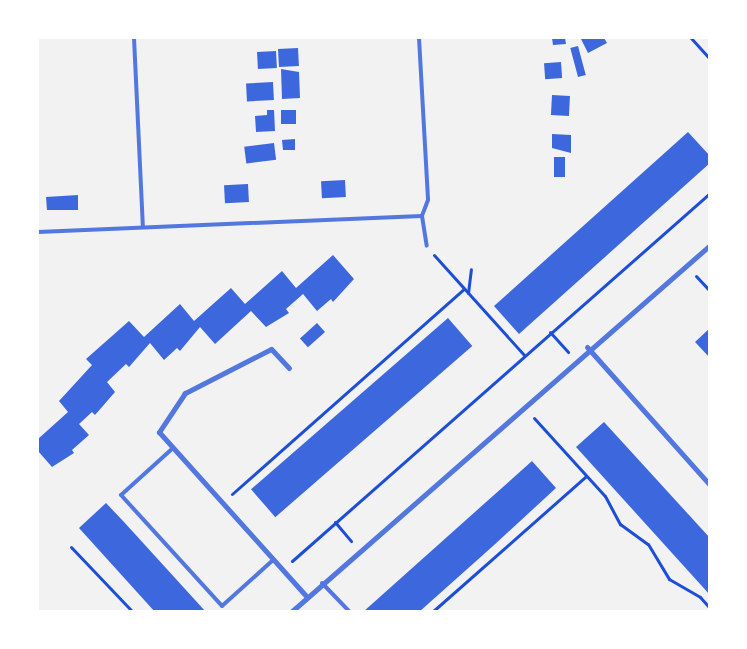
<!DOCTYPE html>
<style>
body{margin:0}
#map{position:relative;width:747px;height:649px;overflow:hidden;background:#f2f2f2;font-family:Helvetica,sans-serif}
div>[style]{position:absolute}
.building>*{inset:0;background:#3d67dc;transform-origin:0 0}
.path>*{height:3px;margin:-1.5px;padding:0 1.5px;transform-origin:1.5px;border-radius:1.5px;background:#1d4ed8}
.service>*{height:4px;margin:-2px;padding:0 2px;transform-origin:2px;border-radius:2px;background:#5277de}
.minor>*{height:5px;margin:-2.5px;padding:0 2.5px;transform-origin:2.5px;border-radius:2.5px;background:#5277de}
span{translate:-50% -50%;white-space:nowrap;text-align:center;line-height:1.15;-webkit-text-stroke:4px #fff;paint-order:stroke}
.frame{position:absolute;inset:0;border:39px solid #fff;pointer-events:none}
</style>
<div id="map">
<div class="building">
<div style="clip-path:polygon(552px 38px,565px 38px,566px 44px,553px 45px)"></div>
<div style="clip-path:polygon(604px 38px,607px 43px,588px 53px,581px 39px)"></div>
<div style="left:578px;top:46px;width:30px;height:8px;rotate:75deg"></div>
<div style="left:298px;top:48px;width:18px;height:20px;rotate:87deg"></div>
<div style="left:276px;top:51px;width:17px;height:19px;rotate:87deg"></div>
<div style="left:561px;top:62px;width:16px;height:17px;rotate:86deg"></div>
<div style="clip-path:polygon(281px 69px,299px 72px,300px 98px,282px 99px)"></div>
<div style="left:273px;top:82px;width:18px;height:27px;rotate:87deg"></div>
<div style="left:552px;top:95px;width:18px;height:20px;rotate:3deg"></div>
<div style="clip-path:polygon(267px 110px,274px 110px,275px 131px,256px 132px,255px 116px,267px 115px)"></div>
<div style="left:281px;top:110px;width:15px;height:14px"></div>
<div style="clip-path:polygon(688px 132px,710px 156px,710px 163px,519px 334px,494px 306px)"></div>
<div style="clip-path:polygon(552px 134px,571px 135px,571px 153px,552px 148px)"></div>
<div style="clip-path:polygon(295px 139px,295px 150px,283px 150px,282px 140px)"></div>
<div style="left:274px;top:143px;width:17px;height:30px;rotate:83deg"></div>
<div style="left:554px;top:157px;width:11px;height:20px"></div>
<div style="left:345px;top:180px;width:17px;height:24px;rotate:87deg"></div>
<div style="left:248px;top:184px;width:18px;height:24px;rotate:87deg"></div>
<div style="clip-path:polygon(78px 195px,78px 210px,47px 210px,46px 197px)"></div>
<div style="clip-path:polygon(333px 255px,354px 279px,333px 302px,331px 299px,317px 311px,303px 294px,286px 309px,289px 313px,266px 327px,251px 311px,215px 344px,200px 327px,180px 351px,177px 348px,164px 360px,150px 343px,129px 367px,126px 364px,107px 382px,115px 392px,95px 415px,92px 412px,79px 424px,89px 435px,72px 450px,74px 453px,52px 467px,38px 451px,38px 439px,68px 412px,59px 401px,92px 365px,86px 359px,129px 321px,144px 337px,180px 304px,194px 321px,231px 288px,245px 304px,282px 271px,296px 288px)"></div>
<div style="left:448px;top:318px;width:37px;height:261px;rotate:49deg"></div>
<div style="left:317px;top:323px;width:12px;height:23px;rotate:48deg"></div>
<div style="clip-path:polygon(710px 328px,710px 358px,695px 342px)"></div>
<div style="clip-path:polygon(604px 422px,710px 538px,710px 595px,576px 447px)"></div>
<div style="clip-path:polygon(532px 461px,556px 488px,493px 546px,419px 612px,363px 612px)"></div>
<div style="clip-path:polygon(106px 503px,124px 522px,206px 612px,155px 612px,79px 528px)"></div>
</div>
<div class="path">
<div style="left:691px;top:38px;width:28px;rotate:48deg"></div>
<div style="left:434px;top:255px;width:135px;rotate:48deg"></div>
<div style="left:696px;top:276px;width:21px;rotate:47deg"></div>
<div style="left:468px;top:293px;width:24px;rotate:-83deg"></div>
<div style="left:550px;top:332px;width:27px;rotate:48deg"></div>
<div style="left:534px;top:418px;width:105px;rotate:47.7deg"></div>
<div style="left:605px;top:496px;width:32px;rotate:62deg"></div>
<div style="left:620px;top:524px;width:34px;rotate:36deg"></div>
<div style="left:648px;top:544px;width:41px;rotate:59deg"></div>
<div style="left:669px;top:579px;width:36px;rotate:30deg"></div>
<div style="left:700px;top:597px;width:15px;rotate:48deg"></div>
<div style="left:232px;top:494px;width:310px;rotate:-41.5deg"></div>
<div style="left:335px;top:522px;width:25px;rotate:50deg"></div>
<div style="left:71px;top:547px;width:90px;rotate:46.4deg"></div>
<div style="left:292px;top:561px;width:557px;rotate:-41.36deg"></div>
<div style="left:432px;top:612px;width:205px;rotate:-41.4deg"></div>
</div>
<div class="service">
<div style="left:134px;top:38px;width:189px;rotate:87.3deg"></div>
<div style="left:419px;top:38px;width:162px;rotate:86.8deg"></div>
<div style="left:428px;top:200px;width:17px;rotate:111deg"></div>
<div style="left:422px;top:216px;width:30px;rotate:81deg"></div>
<div style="left:38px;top:232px;width:384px;rotate:-2.4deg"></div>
<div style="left:173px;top:448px;width:70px;rotate:137.9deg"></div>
<div style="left:121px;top:495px;width:150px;rotate:47.7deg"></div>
<div style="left:222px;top:606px;width:69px;rotate:-42deg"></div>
<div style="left:322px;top:583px;width:40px;rotate:46deg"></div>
</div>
<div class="minor">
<div style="left:587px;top:347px;width:185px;rotate:48.3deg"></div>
<div style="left:289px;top:368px;width:26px;rotate:-133deg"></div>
<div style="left:271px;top:349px;width:97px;rotate:152.9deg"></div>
<div style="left:185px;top:393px;width:47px;rotate:123.7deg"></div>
<div style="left:159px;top:432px;width:222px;rotate:48.1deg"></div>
<div style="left:291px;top:612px;width:557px;rotate:-41.21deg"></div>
</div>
<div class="frame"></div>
</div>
